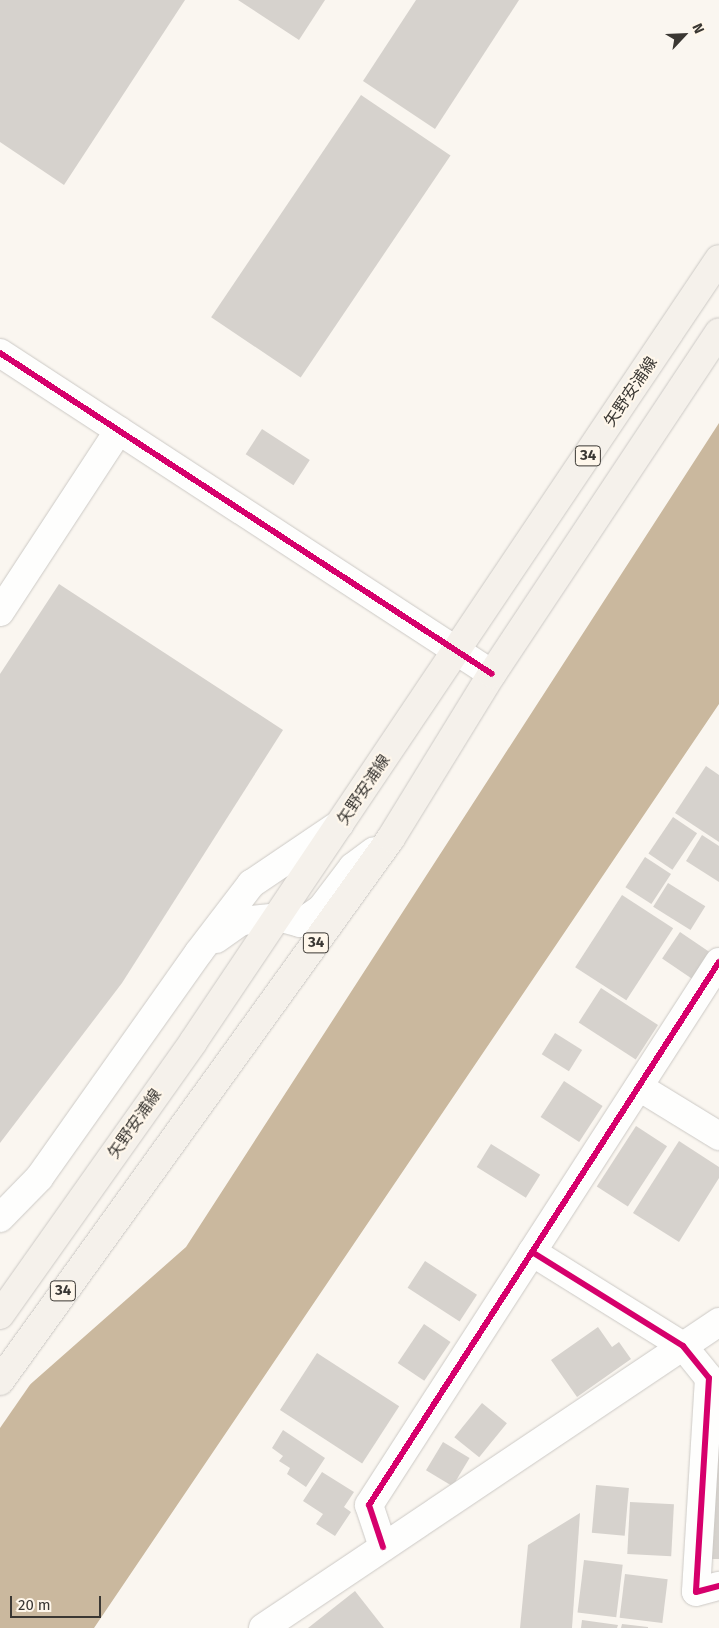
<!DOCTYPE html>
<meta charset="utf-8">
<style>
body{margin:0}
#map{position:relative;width:719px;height:1628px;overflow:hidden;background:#faf6f0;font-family:"Fira Sans","Noto Sans JP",sans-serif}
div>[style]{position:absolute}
.water>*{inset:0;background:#cab89e}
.pier>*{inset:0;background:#faf6f0}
.building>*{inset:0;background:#d6d2cd;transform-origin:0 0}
.roads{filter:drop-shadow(0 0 1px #ccc9c5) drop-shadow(0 0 1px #ccc9c5)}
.minor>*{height:28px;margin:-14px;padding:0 14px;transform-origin:14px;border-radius:14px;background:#fefefd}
.major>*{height:28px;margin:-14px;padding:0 14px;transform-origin:14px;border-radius:14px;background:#f5f1eb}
.cycleway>*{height:6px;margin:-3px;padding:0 3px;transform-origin:3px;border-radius:3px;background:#d6006c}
span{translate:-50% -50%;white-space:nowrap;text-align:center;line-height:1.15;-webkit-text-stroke:4px #fff7eb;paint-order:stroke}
.shield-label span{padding:1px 4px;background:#fff7eb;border:1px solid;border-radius:4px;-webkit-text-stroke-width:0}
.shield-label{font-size:15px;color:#3a3733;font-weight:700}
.street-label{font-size:16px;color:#3a3733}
.north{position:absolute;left:659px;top:10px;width:50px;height:50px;-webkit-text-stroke:4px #fff7eb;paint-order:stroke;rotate:65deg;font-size:14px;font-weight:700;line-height:20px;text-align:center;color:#3a3733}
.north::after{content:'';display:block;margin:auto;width:18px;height:22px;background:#3a3733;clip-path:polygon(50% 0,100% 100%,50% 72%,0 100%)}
.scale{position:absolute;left:10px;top:1596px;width:91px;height:22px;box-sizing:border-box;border:2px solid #3a3733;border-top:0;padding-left:6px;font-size:15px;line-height:18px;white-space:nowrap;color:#3a3733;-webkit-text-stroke:4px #fff7eb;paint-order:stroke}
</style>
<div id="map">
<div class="water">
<div style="clip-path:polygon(719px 423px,719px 704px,94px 1628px,0 1628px,0 1411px,186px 1247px)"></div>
</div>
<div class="pier">
<div style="clip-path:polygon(36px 1376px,0 1428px,0 1408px)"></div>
</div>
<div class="building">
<div style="clip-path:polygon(0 0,185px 0,64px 185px,0 142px)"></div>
<div style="clip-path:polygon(238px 0,325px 0,299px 40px)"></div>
<div style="clip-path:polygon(416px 0,519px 0,435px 129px,363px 81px)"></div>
<div style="left:361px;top:95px;width:108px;height:268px;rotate:34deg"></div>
<div style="left:262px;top:429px;width:57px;height:30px;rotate:33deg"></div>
<div style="clip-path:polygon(59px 584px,283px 730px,122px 983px,0 1143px,0 674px)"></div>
<div style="clip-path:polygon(706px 766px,719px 775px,719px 842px,675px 813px)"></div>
<div style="left:673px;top:817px;width:29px;height:44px;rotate:34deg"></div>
<div style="clip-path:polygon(702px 835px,719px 846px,719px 882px,686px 861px)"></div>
<div style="left:645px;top:857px;width:31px;height:36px;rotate:33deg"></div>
<div style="left:668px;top:883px;width:44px;height:28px;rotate:32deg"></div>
<div style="left:622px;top:895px;width:61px;height:86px;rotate:33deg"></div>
<div style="left:680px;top:932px;width:36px;height:32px;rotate:34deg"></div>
<div style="left:601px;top:988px;width:68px;height:41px;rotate:33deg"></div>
<div style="left:555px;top:1033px;width:32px;height:25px;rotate:32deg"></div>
<div style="left:564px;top:1081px;width:46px;height:43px;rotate:33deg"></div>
<div style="left:636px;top:1126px;width:37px;height:72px;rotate:33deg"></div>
<div style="clip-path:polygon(679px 1141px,719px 1167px,719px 1178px,679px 1242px,633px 1213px)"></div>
<div style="left:491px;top:1144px;width:58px;height:27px;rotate:32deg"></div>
<div style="left:425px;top:1261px;width:62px;height:32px;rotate:33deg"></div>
<div style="left:424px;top:1324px;width:32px;height:47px;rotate:34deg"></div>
<div style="clip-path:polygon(598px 1327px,612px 1347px,619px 1342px,631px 1359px,577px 1397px,551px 1360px)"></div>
<div style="left:317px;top:1353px;width:98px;height:68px;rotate:33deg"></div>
<div style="left:482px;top:1403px;width:32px;height:44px;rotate:39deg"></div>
<div style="clip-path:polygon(719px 1408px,719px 1559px,709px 1559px)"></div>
<div style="clip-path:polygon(283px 1430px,325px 1458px,306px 1487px,287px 1474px,290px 1468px,279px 1461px,283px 1456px,272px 1448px)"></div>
<div style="left:443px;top:1442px;width:31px;height:33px;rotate:31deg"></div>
<div style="clip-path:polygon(322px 1472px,354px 1492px,344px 1507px,351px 1512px,335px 1536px,316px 1524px,323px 1514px,303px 1501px)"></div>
<div style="left:596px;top:1485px;width:33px;height:48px;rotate:5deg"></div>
<div style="left:630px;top:1502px;width:44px;height:52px;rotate:3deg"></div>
<div style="clip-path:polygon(580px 1513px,572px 1628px,520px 1628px,528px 1545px)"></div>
<div style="left:584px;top:1560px;width:39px;height:53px;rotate:7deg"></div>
<div style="left:625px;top:1574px;width:43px;height:44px;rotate:7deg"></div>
<div style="clip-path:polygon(355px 1591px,384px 1628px,308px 1628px)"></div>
<div style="clip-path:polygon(582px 1620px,618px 1625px,617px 1628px,581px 1628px)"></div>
<div style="clip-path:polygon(622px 1624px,648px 1627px,648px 1628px,621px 1628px)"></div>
</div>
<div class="roads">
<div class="minor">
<div style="left:0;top:353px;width:587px;rotate:33.12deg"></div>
<div style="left:0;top:612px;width:217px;rotate:-56.8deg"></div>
<div style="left:216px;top:939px;width:32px;rotate:-35deg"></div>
<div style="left:242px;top:921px;width:36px;rotate:-6deg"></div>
<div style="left:278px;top:917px;width:23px;rotate:15deg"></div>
<div style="left:300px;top:923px;width:25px;rotate:-34deg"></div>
<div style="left:321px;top:909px;width:53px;rotate:-52.7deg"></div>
<div style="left:353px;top:867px;width:26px;rotate:-37deg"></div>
<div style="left:639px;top:1087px;width:94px;rotate:31.5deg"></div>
<div style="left:0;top:1218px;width:56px;rotate:-45.7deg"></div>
<div style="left:39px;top:1178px;width:277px;rotate:-54.7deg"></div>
<div style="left:199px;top:952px;width:86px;rotate:-52.6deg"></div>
<div style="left:251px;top:884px;width:107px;rotate:-34deg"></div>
<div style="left:532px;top:1252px;width:178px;rotate:31.9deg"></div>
<div style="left:683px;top:1346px;width:41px;rotate:50.9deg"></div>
<div style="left:709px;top:1378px;width:214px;rotate:93.5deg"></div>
<div style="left:696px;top:1592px;width:24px;rotate:-15deg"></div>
<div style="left:383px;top:1547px;width:44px;rotate:-108.4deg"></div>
<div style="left:369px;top:1505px;width:646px;rotate:-57.2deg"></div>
<div style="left:263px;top:1628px;width:549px;rotate:-33.86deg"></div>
</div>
<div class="major">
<div style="left:0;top:1315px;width:334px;rotate:-54.7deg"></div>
<div style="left:193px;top:1042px;width:943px;rotate:-56.11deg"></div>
<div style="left:0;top:1381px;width:669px;rotate:-54.24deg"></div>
<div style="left:391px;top:838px;width:193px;rotate:-58.4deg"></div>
<div style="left:492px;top:674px;width:410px;rotate:-56.4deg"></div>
</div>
</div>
<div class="cycleway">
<div style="left:0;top:353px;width:587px;rotate:33.12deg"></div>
<div style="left:532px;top:1252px;width:178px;rotate:31.9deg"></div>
<div style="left:683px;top:1346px;width:41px;rotate:50.9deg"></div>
<div style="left:709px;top:1378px;width:214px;rotate:93.5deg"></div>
<div style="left:696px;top:1592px;width:24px;rotate:-15deg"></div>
<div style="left:383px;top:1547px;width:44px;rotate:-108.4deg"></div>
<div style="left:369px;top:1505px;width:646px;rotate:-57.2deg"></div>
</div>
<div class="shield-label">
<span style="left:588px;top:456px">34</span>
<span style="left:316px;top:943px">34</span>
<span style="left:63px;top:1291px">34</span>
</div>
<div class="street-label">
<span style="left:631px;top:392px;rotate:-56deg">矢野安浦線</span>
<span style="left:364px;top:790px;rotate:-56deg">矢野安浦線</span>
<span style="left:135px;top:1124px;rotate:-55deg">矢野安浦線</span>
</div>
<div class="north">N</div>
<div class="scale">20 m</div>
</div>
